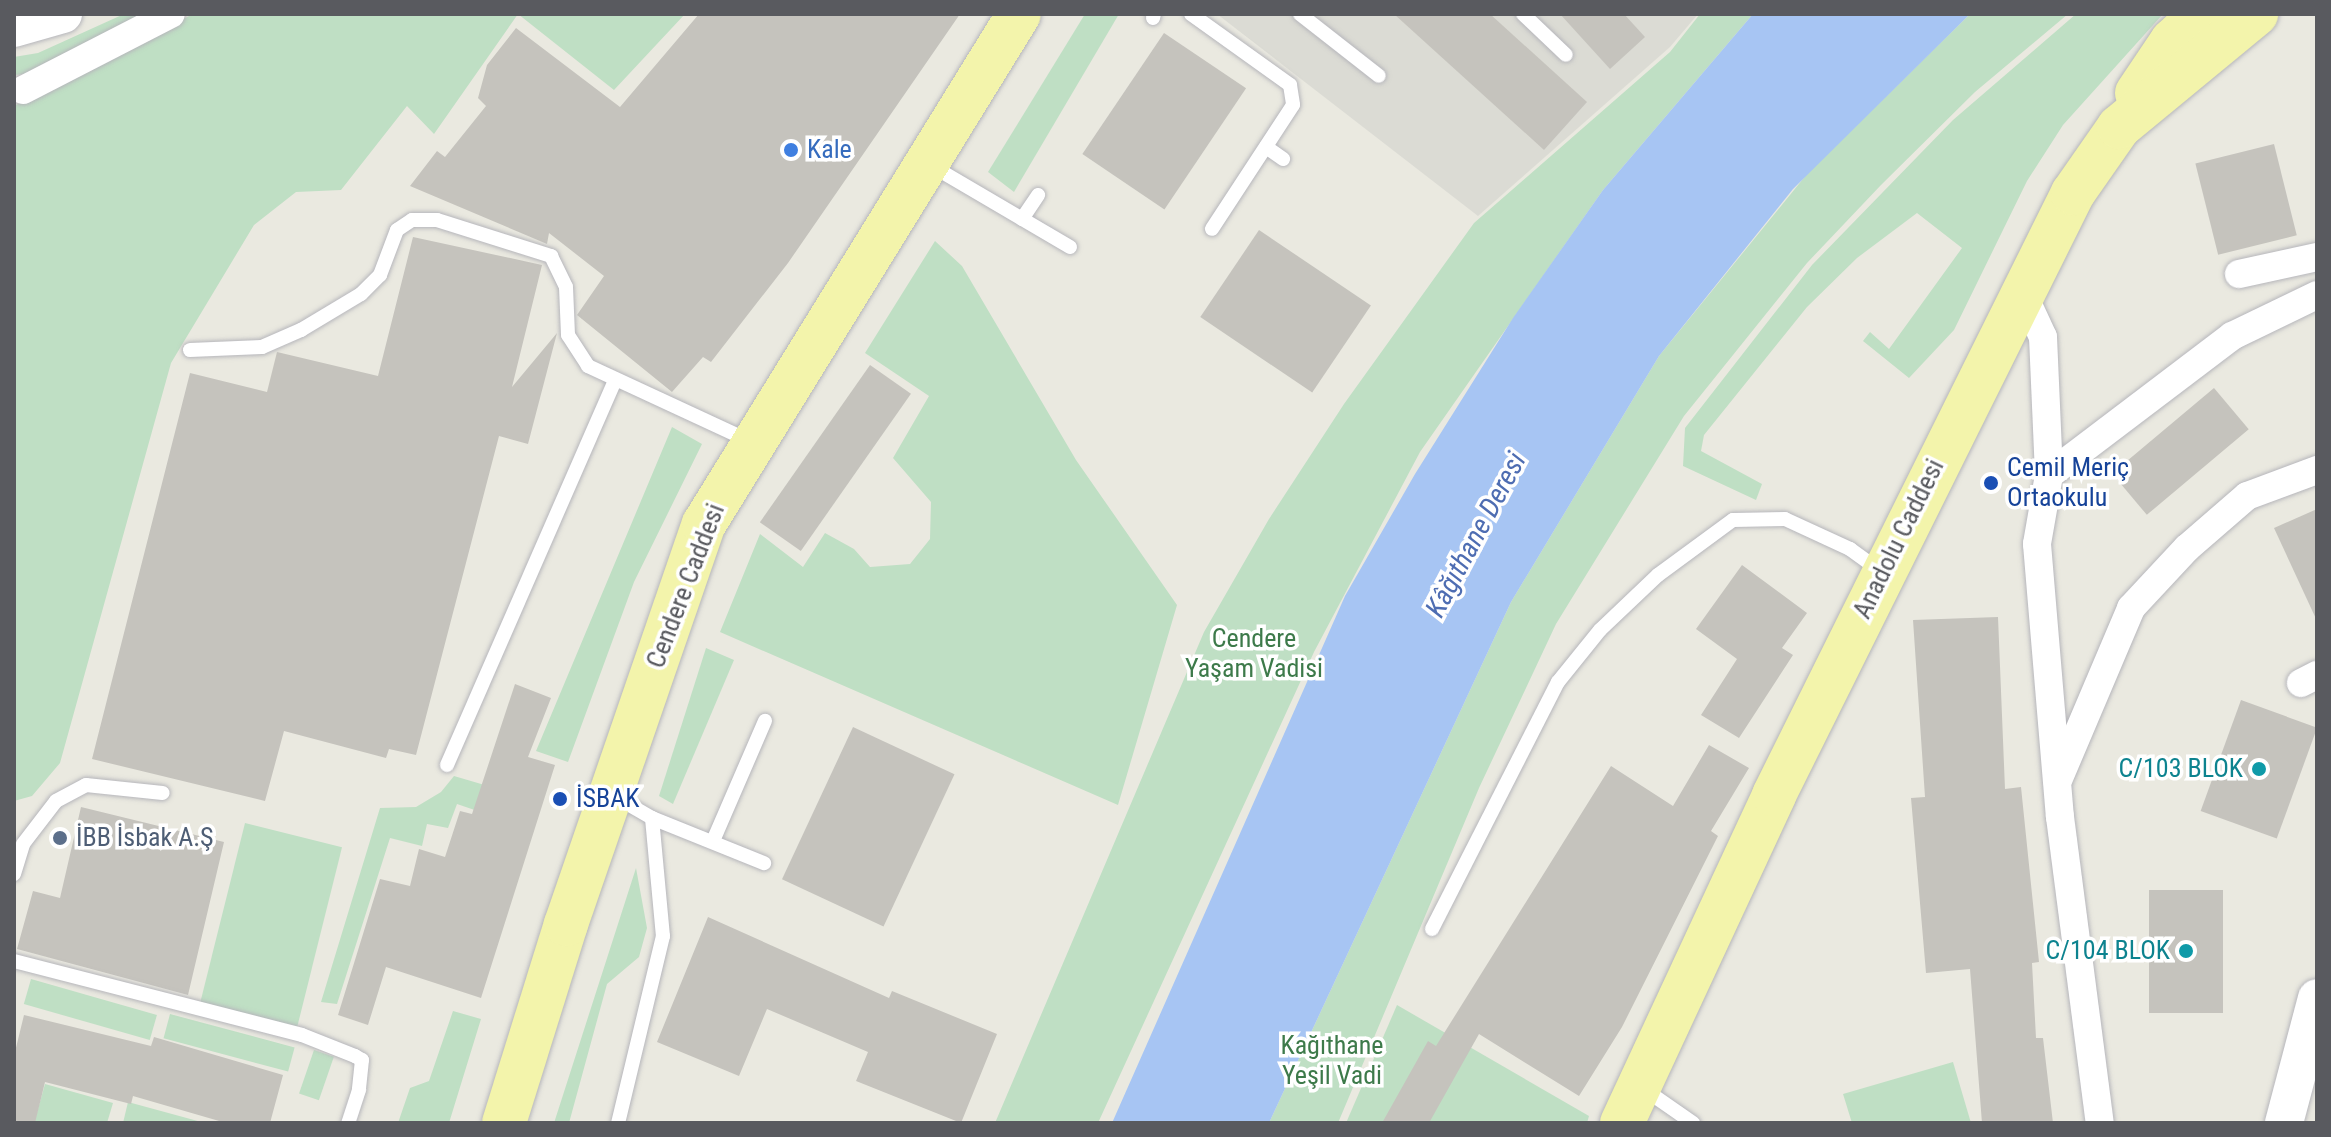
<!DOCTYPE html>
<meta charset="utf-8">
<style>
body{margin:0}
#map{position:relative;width:2331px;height:1137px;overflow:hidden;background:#eae9e0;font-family:"Roboto Condensed",sans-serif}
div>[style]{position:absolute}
.industrial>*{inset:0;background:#dbdbd4}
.green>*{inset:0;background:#bfdfc4;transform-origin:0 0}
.water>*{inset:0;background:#a7c5f3}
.building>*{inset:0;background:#c5c3bd;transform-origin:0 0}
.roads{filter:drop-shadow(0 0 2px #b6b6bb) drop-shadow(0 0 2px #b6b6bb)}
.lane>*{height:14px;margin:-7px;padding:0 7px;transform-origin:7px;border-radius:7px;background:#fff}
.street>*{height:28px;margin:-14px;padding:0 14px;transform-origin:14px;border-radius:14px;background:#fff}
.secondary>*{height:38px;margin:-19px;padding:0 19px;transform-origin:19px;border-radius:19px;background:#fff}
.primary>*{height:44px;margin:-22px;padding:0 22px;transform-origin:22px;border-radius:22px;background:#f3f4ab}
.dots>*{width:22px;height:22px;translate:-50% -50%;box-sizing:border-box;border:4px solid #fff;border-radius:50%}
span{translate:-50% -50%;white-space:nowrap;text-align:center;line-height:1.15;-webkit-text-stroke:7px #fff;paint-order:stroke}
.shop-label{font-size:26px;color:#366cbe}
.left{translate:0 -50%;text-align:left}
.transit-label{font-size:26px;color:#164399}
.street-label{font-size:26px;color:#595a5f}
.park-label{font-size:26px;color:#3d7a4a}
.culture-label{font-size:26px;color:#0d838f}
.right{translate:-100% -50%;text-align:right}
.service-label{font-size:26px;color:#4e5e75}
.water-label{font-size:28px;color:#4e6db2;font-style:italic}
.frame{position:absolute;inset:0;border:16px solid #595a5f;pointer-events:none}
</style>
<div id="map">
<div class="industrial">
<div style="clip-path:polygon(1217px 14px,1698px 14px,1670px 47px,1478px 216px)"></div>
</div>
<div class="green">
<div style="clip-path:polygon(124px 14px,156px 14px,35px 73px,14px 75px,14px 57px,38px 53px)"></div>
<div style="clip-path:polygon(193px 14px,685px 14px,614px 90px,518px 14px,434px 134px,407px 106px,341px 190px,296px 192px,254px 225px,171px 363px,60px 763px,32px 796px,14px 801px,14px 106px)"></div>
<div style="clip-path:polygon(1085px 14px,1119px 14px,1014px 192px,988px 172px)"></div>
<div style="clip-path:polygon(1700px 14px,1753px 14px,1603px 190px,1420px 452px,1314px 652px,1098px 1123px,995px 1123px,1204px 632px,1269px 519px,1344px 404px,1474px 223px,1670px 52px)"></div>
<div style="clip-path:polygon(1970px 14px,2068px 14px,1975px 92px,1881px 185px,1807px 263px,1684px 416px,1556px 624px,1479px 788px,1338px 1123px,1269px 1123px,1511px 602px,1659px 356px,1807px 174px)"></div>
<div style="clip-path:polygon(2076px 14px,2163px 14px,2063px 125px,2027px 181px,1954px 330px,1909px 378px,1863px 341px,1870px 332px,1889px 349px,1962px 248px,1917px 213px,1857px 258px,1807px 307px,1704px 435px,1701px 451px,1762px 484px,1756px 500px,1683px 466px,1685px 428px,1812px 265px,1953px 120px)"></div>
<div style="clip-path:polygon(935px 241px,962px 266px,1076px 460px,1177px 605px,1118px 805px,720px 632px,760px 534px,803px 567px,825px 533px,854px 549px,870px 567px,910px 564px,930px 539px,931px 502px,893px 458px,929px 396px,865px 353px)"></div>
<div style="clip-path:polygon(672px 427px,702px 444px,634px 582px,568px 762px,536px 751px)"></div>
<div style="clip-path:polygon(706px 648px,734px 660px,673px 804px,659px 796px)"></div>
<div style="clip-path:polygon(454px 776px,542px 802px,501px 819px,457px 804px,448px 828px,427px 824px,422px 846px,390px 838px,337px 1004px,321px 1002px,380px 808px,416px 807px,441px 792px)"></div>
<div style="left:245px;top:823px;width:100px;height:187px;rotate:14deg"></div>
<div style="clip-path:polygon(636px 868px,647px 928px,639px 957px,607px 984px,569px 1123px,554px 1123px)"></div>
<div style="left:31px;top:979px;width:131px;height:26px;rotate:16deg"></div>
<div style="clip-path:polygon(1397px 1005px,1589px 1116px,1587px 1123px,1346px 1123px)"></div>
<div style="clip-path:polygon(453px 1011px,481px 1019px,449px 1123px,398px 1123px,410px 1088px,429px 1081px)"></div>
<div style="left:170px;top:1014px;width:129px;height:25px;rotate:15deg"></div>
<div style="left:314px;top:1050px;width:21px;height:46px;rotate:19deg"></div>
<div style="clip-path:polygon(1953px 1062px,1971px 1123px,1852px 1123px,1843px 1094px)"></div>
<div style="clip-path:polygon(45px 1084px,113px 1103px,107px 1123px,34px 1123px)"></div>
<div style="clip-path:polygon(128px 1102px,205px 1123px,123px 1123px)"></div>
</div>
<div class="water">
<div style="clip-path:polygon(1753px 14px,1970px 14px,1793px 189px,1659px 356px,1511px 602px,1269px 1123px,1112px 1123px,1345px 596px,1415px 474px,1513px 318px,1603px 190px)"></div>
</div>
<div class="building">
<div style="clip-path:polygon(699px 14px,960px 14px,788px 263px,711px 362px,703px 357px,672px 392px,577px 315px,604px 276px,549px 233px,547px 244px,410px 186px,437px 151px,445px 157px,486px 106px,478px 98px,487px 65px,516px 28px,620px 107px)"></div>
<div style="clip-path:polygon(1394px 14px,1490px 14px,1587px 102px,1544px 150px)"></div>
<div style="clip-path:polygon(1560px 14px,1624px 14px,1645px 37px,1610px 69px)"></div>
<div style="left:1164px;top:33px;width:99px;height:146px;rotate:34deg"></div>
<div style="left:2274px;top:144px;width:94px;height:81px;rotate:76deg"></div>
<div style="left:1259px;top:230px;width:135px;height:105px;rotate:34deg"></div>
<div style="clip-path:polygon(413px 237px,542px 265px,512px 387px,557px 333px,528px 444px,499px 436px,416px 755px,389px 749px,386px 758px,284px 731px,265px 801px,92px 759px,190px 373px,267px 392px,277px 352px,378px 376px)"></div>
<div style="left:870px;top:365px;width:50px;height:192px;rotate:35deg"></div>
<div style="left:2214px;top:388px;width:54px;height:133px;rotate:50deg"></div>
<div style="clip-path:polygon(2317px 509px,2317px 621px,2274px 528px)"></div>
<div style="clip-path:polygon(1742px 565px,1807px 613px,1782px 648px,1793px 655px,1739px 738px,1701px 715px,1737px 659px,1696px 629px)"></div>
<div style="clip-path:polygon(1998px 617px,2005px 789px,2021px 787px,2039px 962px,2032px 963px,2036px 1038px,2043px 1038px,2053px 1123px,1982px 1123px,1970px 969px,1926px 973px,1911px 798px,1925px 797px,1913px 620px)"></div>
<div style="clip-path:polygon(515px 684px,551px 698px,528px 757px,555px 765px,481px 998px,386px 967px,368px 1025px,338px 1015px,380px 879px,410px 886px,419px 849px,445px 857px,460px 811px,472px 814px)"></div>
<div style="left:2241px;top:700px;width:81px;height:118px;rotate:20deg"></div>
<div style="left:853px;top:727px;width:112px;height:168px;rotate:25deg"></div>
<div style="clip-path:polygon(1709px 745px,1749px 768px,1711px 831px,1718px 836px,1622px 1027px,1579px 1096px,1479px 1034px,1429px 1123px,1382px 1123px,1428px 1041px,1436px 1046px,1611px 766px,1673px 806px)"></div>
<div style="clip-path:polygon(81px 807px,224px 842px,188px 995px,17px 949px,33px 891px,60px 898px)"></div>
<div style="left:2149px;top:890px;width:74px;height:123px"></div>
<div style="clip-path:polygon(708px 917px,889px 998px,892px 991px,997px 1034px,961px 1123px,856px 1081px,868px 1052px,767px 1009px,739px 1076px,657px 1042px)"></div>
<div style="clip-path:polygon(24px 1015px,151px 1046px,154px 1037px,283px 1075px,270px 1123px,226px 1123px,133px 1096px,131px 1104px,45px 1082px,35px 1123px,14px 1123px,14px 1056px)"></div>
</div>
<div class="roads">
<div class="lane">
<div style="left:1191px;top:14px;width:122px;rotate:35.6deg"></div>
<div style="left:1290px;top:85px;width:20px;rotate:81deg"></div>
<div style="left:1293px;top:105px;width:148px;rotate:123.2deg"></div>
<div style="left:1300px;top:14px;width:100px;rotate:38.1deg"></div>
<div style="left:1523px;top:14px;width:59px;rotate:43.6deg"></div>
<div style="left:1153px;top:18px;width:4px;rotate:-76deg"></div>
<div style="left:1266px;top:147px;width:21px;rotate:35deg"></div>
<div style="left:932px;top:166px;width:160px;rotate:30.4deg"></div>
<div style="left:1022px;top:219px;width:29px;rotate:-56deg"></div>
<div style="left:190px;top:350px;width:72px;rotate:-2.4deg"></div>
<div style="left:262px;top:347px;width:43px;rotate:-23.6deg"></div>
<div style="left:301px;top:330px;width:70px;rotate:-31deg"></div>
<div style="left:361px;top:294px;width:27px;rotate:-45deg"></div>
<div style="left:380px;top:275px;width:48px;rotate:-69.3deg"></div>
<div style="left:397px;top:230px;width:18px;rotate:-34deg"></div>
<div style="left:412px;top:220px;width:25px"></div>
<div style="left:437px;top:220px;width:120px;rotate:17.5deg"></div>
<div style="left:551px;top:256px;width:34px;rotate:64deg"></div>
<div style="left:566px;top:287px;width:48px;rotate:87.6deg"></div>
<div style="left:568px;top:335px;width:37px;rotate:57deg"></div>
<div style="left:588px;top:366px;width:181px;rotate:24.9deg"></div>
<div style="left:447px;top:765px;width:418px;rotate:-66.4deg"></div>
<div style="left:614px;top:796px;width:44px;rotate:30.1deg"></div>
<div style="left:652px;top:818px;width:119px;rotate:84.7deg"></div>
<div style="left:663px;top:936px;width:192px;rotate:103.5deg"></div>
<div style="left:652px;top:818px;width:121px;rotate:21.9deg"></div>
<div style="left:713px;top:841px;width:131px;rotate:-66.6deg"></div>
<div style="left:14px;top:874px;width:31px;rotate:-73deg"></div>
<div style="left:23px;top:844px;width:54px;rotate:-52.5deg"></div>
<div style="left:56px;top:801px;width:34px;rotate:-28deg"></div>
<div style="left:86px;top:785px;width:77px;rotate:5.9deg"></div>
<div style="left:1432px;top:929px;width:277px;rotate:-63deg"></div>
<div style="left:1558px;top:682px;width:67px;rotate:-51.1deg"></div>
<div style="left:1600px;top:630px;width:80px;rotate:-43.5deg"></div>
<div style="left:1658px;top:575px;width:93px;rotate:-36.3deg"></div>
<div style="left:1733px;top:520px;width:52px;rotate:-1.1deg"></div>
<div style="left:1785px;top:519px;width:72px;rotate:24.8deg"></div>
<div style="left:1850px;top:549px;width:39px;rotate:36deg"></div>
<div style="left:14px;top:961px;width:297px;rotate:14.4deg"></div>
<div style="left:302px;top:1035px;width:57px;rotate:21.6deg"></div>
<div style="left:355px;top:1056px;width:8px;rotate:30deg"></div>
<div style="left:362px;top:1060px;width:30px;rotate:96deg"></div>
<div style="left:359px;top:1090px;width:35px;rotate:108deg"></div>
<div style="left:1644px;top:1089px;width:60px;rotate:34.8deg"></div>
</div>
<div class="street">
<div style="left:23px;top:90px;width:166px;rotate:-27.2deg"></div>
<div style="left:2239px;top:274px;width:80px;rotate:-12.3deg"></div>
<div style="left:2023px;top:294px;width:47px;rotate:65.1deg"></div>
<div style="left:2043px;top:337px;width:138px;rotate:87.5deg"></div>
<div style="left:2049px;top:475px;width:70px;rotate:99.9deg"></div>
<div style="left:2037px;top:544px;width:274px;rotate:85.2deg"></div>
<div style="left:2060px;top:817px;width:309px;rotate:82.6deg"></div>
<div style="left:2049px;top:475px;width:230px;rotate:-37.2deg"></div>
<div style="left:2232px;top:336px;width:94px;rotate:-25.8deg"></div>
<div style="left:2301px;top:683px;width:18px;rotate:-27deg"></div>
<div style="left:2059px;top:778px;width:185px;rotate:-67deg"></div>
<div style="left:2131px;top:608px;width:82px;rotate:-47deg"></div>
<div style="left:2187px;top:548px;width:79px;rotate:-40.9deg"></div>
<div style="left:2247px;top:496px;width:75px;rotate:-20.4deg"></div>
</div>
<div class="secondary">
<div style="left:14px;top:28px;width:51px;rotate:-15.9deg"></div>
<div style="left:2284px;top:1123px;width:129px;rotate:-75.2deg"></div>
</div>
<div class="primary">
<div style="left:2137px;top:93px;width:63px;rotate:-56.1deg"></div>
<div style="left:2172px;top:41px;width:40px;rotate:-43deg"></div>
<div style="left:504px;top:1123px;width:208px;rotate:-72.7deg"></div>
<div style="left:566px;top:924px;width:423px;rotate:-71deg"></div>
<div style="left:704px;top:524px;width:599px;rotate:-58.3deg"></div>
<div style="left:1622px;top:1123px;width:362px;rotate:-65.1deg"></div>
<div style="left:1774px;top:795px;width:672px;rotate:-63.59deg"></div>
<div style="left:2073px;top:193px;width:80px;rotate:-55.1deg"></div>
<div style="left:2119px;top:127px;width:178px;rotate:-39.5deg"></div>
</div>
</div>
<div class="dots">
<div style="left:791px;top:150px;background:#3f7fe0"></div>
<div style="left:1991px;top:483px;background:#1a4fb4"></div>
<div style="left:2259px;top:769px;background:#0f9aa8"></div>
<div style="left:560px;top:799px;background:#1a4fb4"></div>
<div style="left:60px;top:838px;background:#5c6f8a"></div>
<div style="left:2186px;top:951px;background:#0f9aa8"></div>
</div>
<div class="shop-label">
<span class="left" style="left:807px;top:150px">Kale</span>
</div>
<div class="transit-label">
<span class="left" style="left:2007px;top:483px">Cemil Meriç<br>Ortaokulu</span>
<span class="left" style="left:576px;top:799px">İSBAK</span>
</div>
<div class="street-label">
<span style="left:1899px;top:539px;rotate:-64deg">Anadolu Caddesi</span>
<span style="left:686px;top:586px;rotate:-69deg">Cendere Caddesi</span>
</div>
<div class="park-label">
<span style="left:1254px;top:654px">Cendere<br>Yaşam Vadisi</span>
<span style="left:1332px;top:1061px">Kağıthane<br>Yeşil Vadi</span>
</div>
<div class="culture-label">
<span class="right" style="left:2243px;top:769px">C/103 BLOK</span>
<span class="right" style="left:2170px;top:951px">C/104 BLOK</span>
</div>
<div class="service-label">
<span class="left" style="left:76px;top:838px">İBB İsbak A.Ş</span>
</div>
<div class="water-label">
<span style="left:1476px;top:535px;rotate:-62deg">Kâğıthane Deresi</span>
</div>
<div class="frame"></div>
</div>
